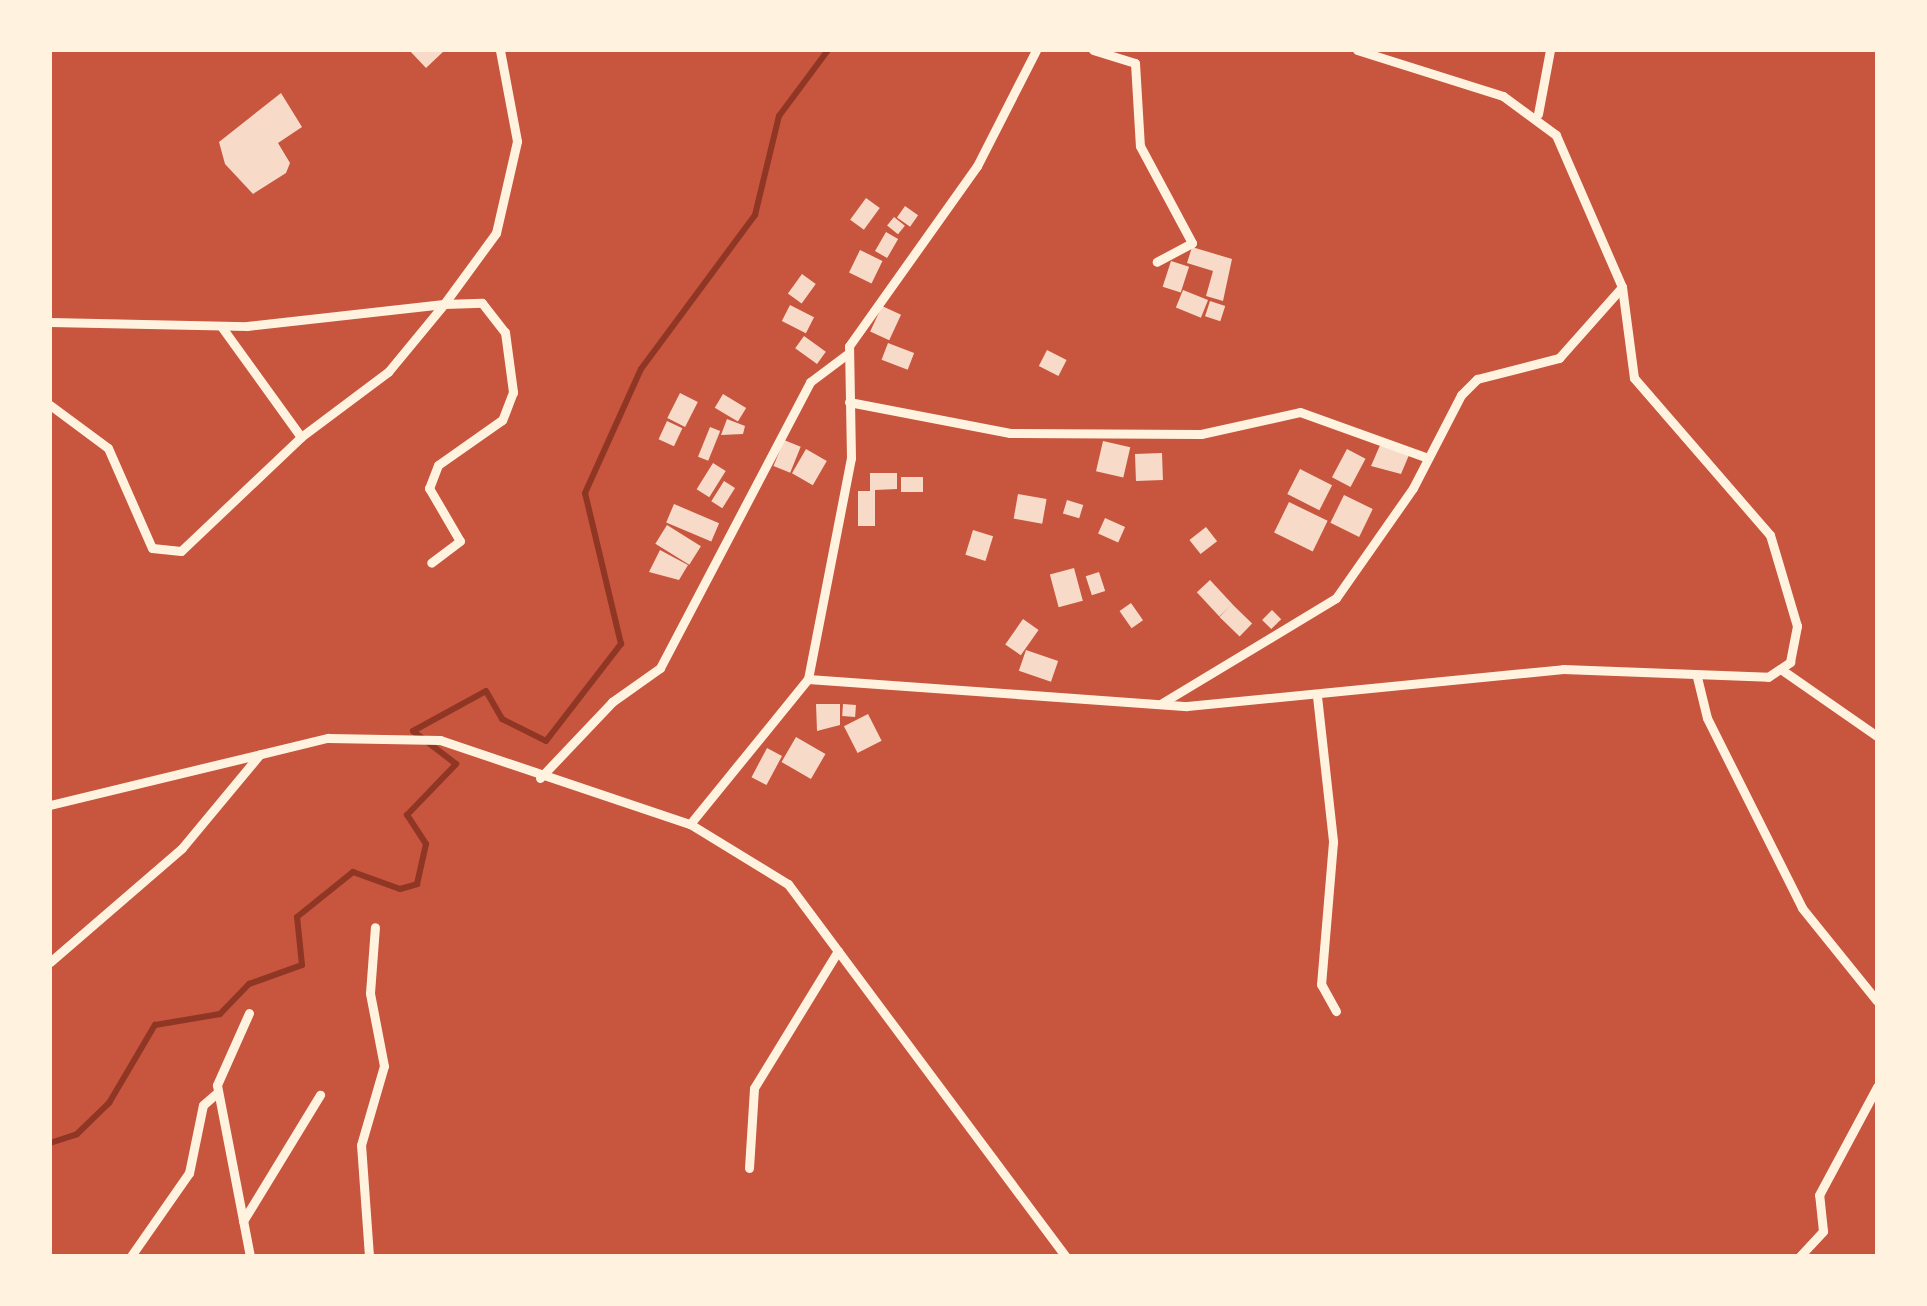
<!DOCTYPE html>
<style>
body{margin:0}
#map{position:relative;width:1927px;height:1306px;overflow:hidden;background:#c8553d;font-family:"Varela Round",sans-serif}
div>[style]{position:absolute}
.stream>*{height:6px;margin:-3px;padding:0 3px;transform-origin:3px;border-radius:3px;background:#8f3625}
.building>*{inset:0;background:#f7dbc8;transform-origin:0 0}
.minor>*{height:9px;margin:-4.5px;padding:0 4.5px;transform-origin:4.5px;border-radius:4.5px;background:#fff3e0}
span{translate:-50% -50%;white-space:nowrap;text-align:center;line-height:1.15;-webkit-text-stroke:8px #fff3e0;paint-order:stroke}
.frame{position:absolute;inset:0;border:52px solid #fff3e0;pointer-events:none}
</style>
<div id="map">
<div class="stream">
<div style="left:50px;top:1143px;width:28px;rotate:-18deg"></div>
<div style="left:77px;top:1134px;width:45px;rotate:-44.1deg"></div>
<div style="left:109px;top:1103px;width:91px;rotate:-59.5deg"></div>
<div style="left:155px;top:1025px;width:66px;rotate:-9.6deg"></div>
<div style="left:220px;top:1014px;width:42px;rotate:-46deg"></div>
<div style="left:249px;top:984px;width:56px;rotate:-19.7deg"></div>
<div style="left:302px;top:965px;width:48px;rotate:-95.9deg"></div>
<div style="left:297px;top:917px;width:72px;rotate:-38.8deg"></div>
<div style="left:353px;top:872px;width:50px;rotate:19.9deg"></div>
<div style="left:400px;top:889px;width:18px;rotate:-16deg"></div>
<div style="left:417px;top:884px;width:41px;rotate:-77.3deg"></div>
<div style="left:426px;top:844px;width:35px;rotate:-123deg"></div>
<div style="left:407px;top:815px;width:71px;rotate:-46.1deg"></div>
<div style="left:456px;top:764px;width:54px;rotate:-142.5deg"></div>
<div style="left:413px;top:731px;width:83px;rotate:-28.7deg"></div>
<div style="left:486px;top:691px;width:32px;rotate:60deg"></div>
<div style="left:502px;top:719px;width:49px;rotate:26.6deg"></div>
<div style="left:546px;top:741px;width:123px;rotate:-52.3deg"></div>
<div style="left:621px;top:644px;width:155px;rotate:-103.4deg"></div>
<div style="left:585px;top:493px;width:136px;rotate:-65.7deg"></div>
<div style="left:641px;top:369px;width:192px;rotate:-53.5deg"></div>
<div style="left:755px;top:215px;width:102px;rotate:-76.4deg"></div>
<div style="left:779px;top:116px;width:82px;rotate:-53.4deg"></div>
</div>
<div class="building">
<div style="clip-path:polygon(409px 50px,445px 50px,426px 68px)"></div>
<div style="clip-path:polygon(281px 93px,302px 127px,278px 143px,290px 163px,286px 173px,253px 194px,225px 164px,219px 142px)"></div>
<div style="left:866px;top:198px;width:17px;height:27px;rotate:36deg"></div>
<div style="left:905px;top:206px;width:16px;height:14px;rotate:35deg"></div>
<div style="left:894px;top:217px;width:14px;height:11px;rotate:39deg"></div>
<div style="left:886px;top:232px;width:14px;height:22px;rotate:30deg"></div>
<div style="clip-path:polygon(1192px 247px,1232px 259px,1223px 301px,1206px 296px,1213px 271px,1187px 263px)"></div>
<div style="left:860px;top:250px;width:25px;height:25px;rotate:26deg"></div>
<div style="left:1171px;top:261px;width:19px;height:27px;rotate:18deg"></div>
<div style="left:802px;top:274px;width:17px;height:24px;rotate:36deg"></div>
<div style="left:1183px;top:290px;width:27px;height:19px;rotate:22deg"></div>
<div style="left:1210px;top:301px;width:16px;height:16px;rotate:18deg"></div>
<div style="left:790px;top:305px;width:27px;height:18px;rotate:27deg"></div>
<div style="left:882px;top:306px;width:21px;height:28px;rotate:25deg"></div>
<div style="left:804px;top:336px;width:27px;height:15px;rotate:36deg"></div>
<div style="left:888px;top:343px;width:28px;height:18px;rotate:21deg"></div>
<div style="left:1047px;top:350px;width:22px;height:18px;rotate:27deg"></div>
<div style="left:680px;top:393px;width:20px;height:28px;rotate:27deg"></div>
<div style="left:723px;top:394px;width:27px;height:16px;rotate:31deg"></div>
<div style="clip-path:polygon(727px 419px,745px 426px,743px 434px,721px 435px)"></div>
<div style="left:667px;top:421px;width:17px;height:20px;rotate:25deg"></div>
<div style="left:710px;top:427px;width:11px;height:32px;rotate:22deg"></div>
<div style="left:784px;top:440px;width:18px;height:28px;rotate:22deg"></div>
<div style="left:1103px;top:441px;width:28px;height:31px;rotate:13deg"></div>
<div style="clip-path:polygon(1381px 443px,1409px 455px,1401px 474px,1371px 466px)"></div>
<div style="left:806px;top:449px;width:24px;height:28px;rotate:30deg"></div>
<div style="left:1347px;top:449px;width:21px;height:32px;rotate:28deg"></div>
<div style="left:1162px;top:453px;width:27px;height:27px;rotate:88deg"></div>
<div style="left:713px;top:463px;width:15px;height:31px;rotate:32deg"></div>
<div style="left:1300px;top:469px;width:36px;height:28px;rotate:27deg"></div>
<div style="clip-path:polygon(870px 473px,897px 473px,897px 489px,875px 490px,875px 526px,858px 526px,858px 491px,870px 491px)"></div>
<div style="left:901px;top:477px;width:22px;height:15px"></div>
<div style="left:724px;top:481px;width:13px;height:24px;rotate:32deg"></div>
<div style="left:1018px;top:494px;width:29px;height:25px;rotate:10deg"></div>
<div style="left:1344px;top:495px;width:32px;height:31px;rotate:26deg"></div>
<div style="left:1067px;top:500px;width:17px;height:14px;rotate:17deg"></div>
<div style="left:1289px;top:502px;width:43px;height:34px;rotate:26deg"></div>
<div style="left:674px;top:504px;width:49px;height:20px;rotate:23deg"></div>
<div style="left:1105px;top:518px;width:22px;height:17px;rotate:24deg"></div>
<div style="left:667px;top:525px;width:40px;height:22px;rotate:32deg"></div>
<div style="left:1206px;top:527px;width:18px;height:21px;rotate:52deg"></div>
<div style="left:973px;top:530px;width:21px;height:26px;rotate:17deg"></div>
<div style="clip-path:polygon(660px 550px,688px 565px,679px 580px,649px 572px)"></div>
<div style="left:1074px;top:568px;width:34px;height:25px;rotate:75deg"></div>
<div style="left:1099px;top:572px;width:20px;height:14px;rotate:72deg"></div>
<div style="left:1210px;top:580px;width:33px;height:18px;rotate:47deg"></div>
<div style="left:1131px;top:603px;width:21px;height:14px;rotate:55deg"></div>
<div style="left:1232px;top:604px;width:28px;height:18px;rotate:44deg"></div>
<div style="left:1272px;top:610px;width:13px;height:14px;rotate:45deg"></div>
<div style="left:1023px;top:619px;width:19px;height:31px;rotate:35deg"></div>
<div style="left:1026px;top:650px;width:34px;height:22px;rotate:19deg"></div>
<div style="clip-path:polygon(816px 704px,840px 704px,840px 725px,817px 731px)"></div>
<div style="left:843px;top:704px;width:13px;height:12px;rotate:4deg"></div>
<div style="left:868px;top:714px;width:30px;height:27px;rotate:63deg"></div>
<div style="left:796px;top:737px;width:34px;height:29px;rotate:30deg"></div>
<div style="left:767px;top:748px;width:17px;height:33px;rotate:28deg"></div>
</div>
<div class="minor">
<div style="left:1093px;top:50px;width:44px;rotate:17.2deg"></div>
<div style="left:1135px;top:63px;width:83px;rotate:86.6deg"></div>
<div style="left:1140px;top:146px;width:110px;rotate:61.8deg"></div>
<div style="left:1192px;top:243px;width:40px;rotate:152deg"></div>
<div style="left:1538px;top:114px;width:65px;rotate:-79.4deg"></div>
<div style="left:50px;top:322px;width:197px;rotate:1.2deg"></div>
<div style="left:247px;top:326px;width:198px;rotate:-6.4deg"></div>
<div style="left:444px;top:304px;width:88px;rotate:-53.8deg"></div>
<div style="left:496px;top:233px;width:94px;rotate:-77.1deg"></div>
<div style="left:517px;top:141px;width:93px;rotate:-100.6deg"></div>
<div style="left:849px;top:402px;width:164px;rotate:10.9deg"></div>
<div style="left:1010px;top:433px;width:191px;rotate:0.3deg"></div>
<div style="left:1201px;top:434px;width:101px;rotate:-12.5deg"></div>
<div style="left:1300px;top:412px;width:136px;rotate:19.8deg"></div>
<div style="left:50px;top:405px;width:72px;rotate:36.6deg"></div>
<div style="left:108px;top:448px;width:109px;rotate:66.3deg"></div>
<div style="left:152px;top:548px;width:29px;rotate:6deg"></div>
<div style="left:181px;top:551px;width:166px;rotate:-43.5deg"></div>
<div style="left:301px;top:437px;width:137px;rotate:-125.8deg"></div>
<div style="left:301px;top:437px;width:109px;rotate:-36.8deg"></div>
<div style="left:388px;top:372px;width:88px;rotate:-50.5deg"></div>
<div style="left:444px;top:304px;width:38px;rotate:-2deg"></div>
<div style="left:482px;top:303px;width:37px;rotate:52deg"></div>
<div style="left:505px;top:332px;width:61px;rotate:82.4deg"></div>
<div style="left:513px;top:392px;width:30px;rotate:111deg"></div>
<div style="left:502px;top:420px;width:78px;rotate:144.9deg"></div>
<div style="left:438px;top:465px;width:25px;rotate:111deg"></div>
<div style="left:429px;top:488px;width:61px;rotate:59.7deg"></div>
<div style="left:460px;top:541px;width:36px;rotate:143deg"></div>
<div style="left:1782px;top:670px;width:116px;rotate:34.8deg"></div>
<div style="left:1697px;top:677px;width:42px;rotate:76.3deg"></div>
<div style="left:1707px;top:718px;width:212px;rotate:63.4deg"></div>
<div style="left:1802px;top:908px;width:119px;rotate:51.1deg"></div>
<div style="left:808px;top:679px;width:380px;rotate:4.1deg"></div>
<div style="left:1187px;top:706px;width:378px;rotate:-5.6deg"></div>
<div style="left:1563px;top:669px;width:205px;rotate:2.2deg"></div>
<div style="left:1768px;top:677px;width:27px;rotate:-34deg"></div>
<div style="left:1790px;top:662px;width:37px;rotate:-79deg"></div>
<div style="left:1797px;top:626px;width:95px;rotate:-106.5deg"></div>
<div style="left:1770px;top:535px;width:208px;rotate:-130.9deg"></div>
<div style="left:1634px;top:378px;width:92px;rotate:-97.5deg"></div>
<div style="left:1622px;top:287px;width:166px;rotate:-113.5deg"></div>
<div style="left:1556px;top:135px;width:66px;rotate:-143.7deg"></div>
<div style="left:1503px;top:96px;width:153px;rotate:-162.5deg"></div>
<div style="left:1317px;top:696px;width:147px;rotate:83.7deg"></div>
<div style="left:1333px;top:842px;width:143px;rotate:94.8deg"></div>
<div style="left:1321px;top:984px;width:31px;rotate:61deg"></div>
<div style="left:1162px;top:703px;width:203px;rotate:-31.1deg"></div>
<div style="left:1336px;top:598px;width:134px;rotate:-55deg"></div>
<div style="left:1413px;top:488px;width:105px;rotate:-62.7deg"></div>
<div style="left:1461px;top:395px;width:23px;rotate:-45deg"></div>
<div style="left:1477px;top:379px;width:85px;rotate:-14.4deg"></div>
<div style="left:1559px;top:358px;width:95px;rotate:-48.4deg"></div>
<div style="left:540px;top:778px;width:105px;rotate:-46.5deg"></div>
<div style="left:612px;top:702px;width:59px;rotate:-35.3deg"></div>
<div style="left:660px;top:668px;width:323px;rotate:-62.3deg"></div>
<div style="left:810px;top:382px;width:45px;rotate:-36.9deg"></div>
<div style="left:50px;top:805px;width:286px;rotate:-13.6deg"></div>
<div style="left:328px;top:738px;width:112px;rotate:1deg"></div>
<div style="left:440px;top:740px;width:264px;rotate:18.6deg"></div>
<div style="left:690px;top:824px;width:115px;rotate:31.5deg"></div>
<div style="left:788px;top:884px;width:464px;rotate:53.3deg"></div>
<div style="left:690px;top:824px;width:187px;rotate:-50.9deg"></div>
<div style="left:808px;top:679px;width:225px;rotate:-79deg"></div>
<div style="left:851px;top:458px;width:112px;rotate:-91deg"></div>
<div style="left:849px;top:346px;width:221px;rotate:-54.6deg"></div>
<div style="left:977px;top:166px;width:130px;rotate:-63deg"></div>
<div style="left:50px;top:962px;width:174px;rotate:-40.8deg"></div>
<div style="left:182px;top:848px;width:122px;rotate:-50.3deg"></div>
<div style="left:249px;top:1013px;width:79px;rotate:114deg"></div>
<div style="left:217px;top:1085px;width:174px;rotate:79.1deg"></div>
<div style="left:749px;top:1168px;width:80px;rotate:-86.4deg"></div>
<div style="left:754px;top:1088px;width:161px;rotate:-58.5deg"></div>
<div style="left:243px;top:1221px;width:148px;rotate:-58.6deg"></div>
<div style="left:131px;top:1256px;width:101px;rotate:-55.1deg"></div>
<div style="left:189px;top:1173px;width:69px;rotate:-78.4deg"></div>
<div style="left:203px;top:1105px;width:20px;rotate:-41deg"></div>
<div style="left:369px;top:1256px;width:111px;rotate:-94.1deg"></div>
<div style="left:361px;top:1145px;width:82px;rotate:-73.8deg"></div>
<div style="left:384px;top:1066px;width:74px;rotate:-100.9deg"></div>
<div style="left:370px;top:993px;width:66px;rotate:-85.7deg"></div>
<div style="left:1800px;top:1256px;width:34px;rotate:-47deg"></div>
<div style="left:1823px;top:1231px;width:36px;rotate:-96deg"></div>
<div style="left:1819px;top:1195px;width:123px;rotate:-61.8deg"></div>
</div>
<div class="frame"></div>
</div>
